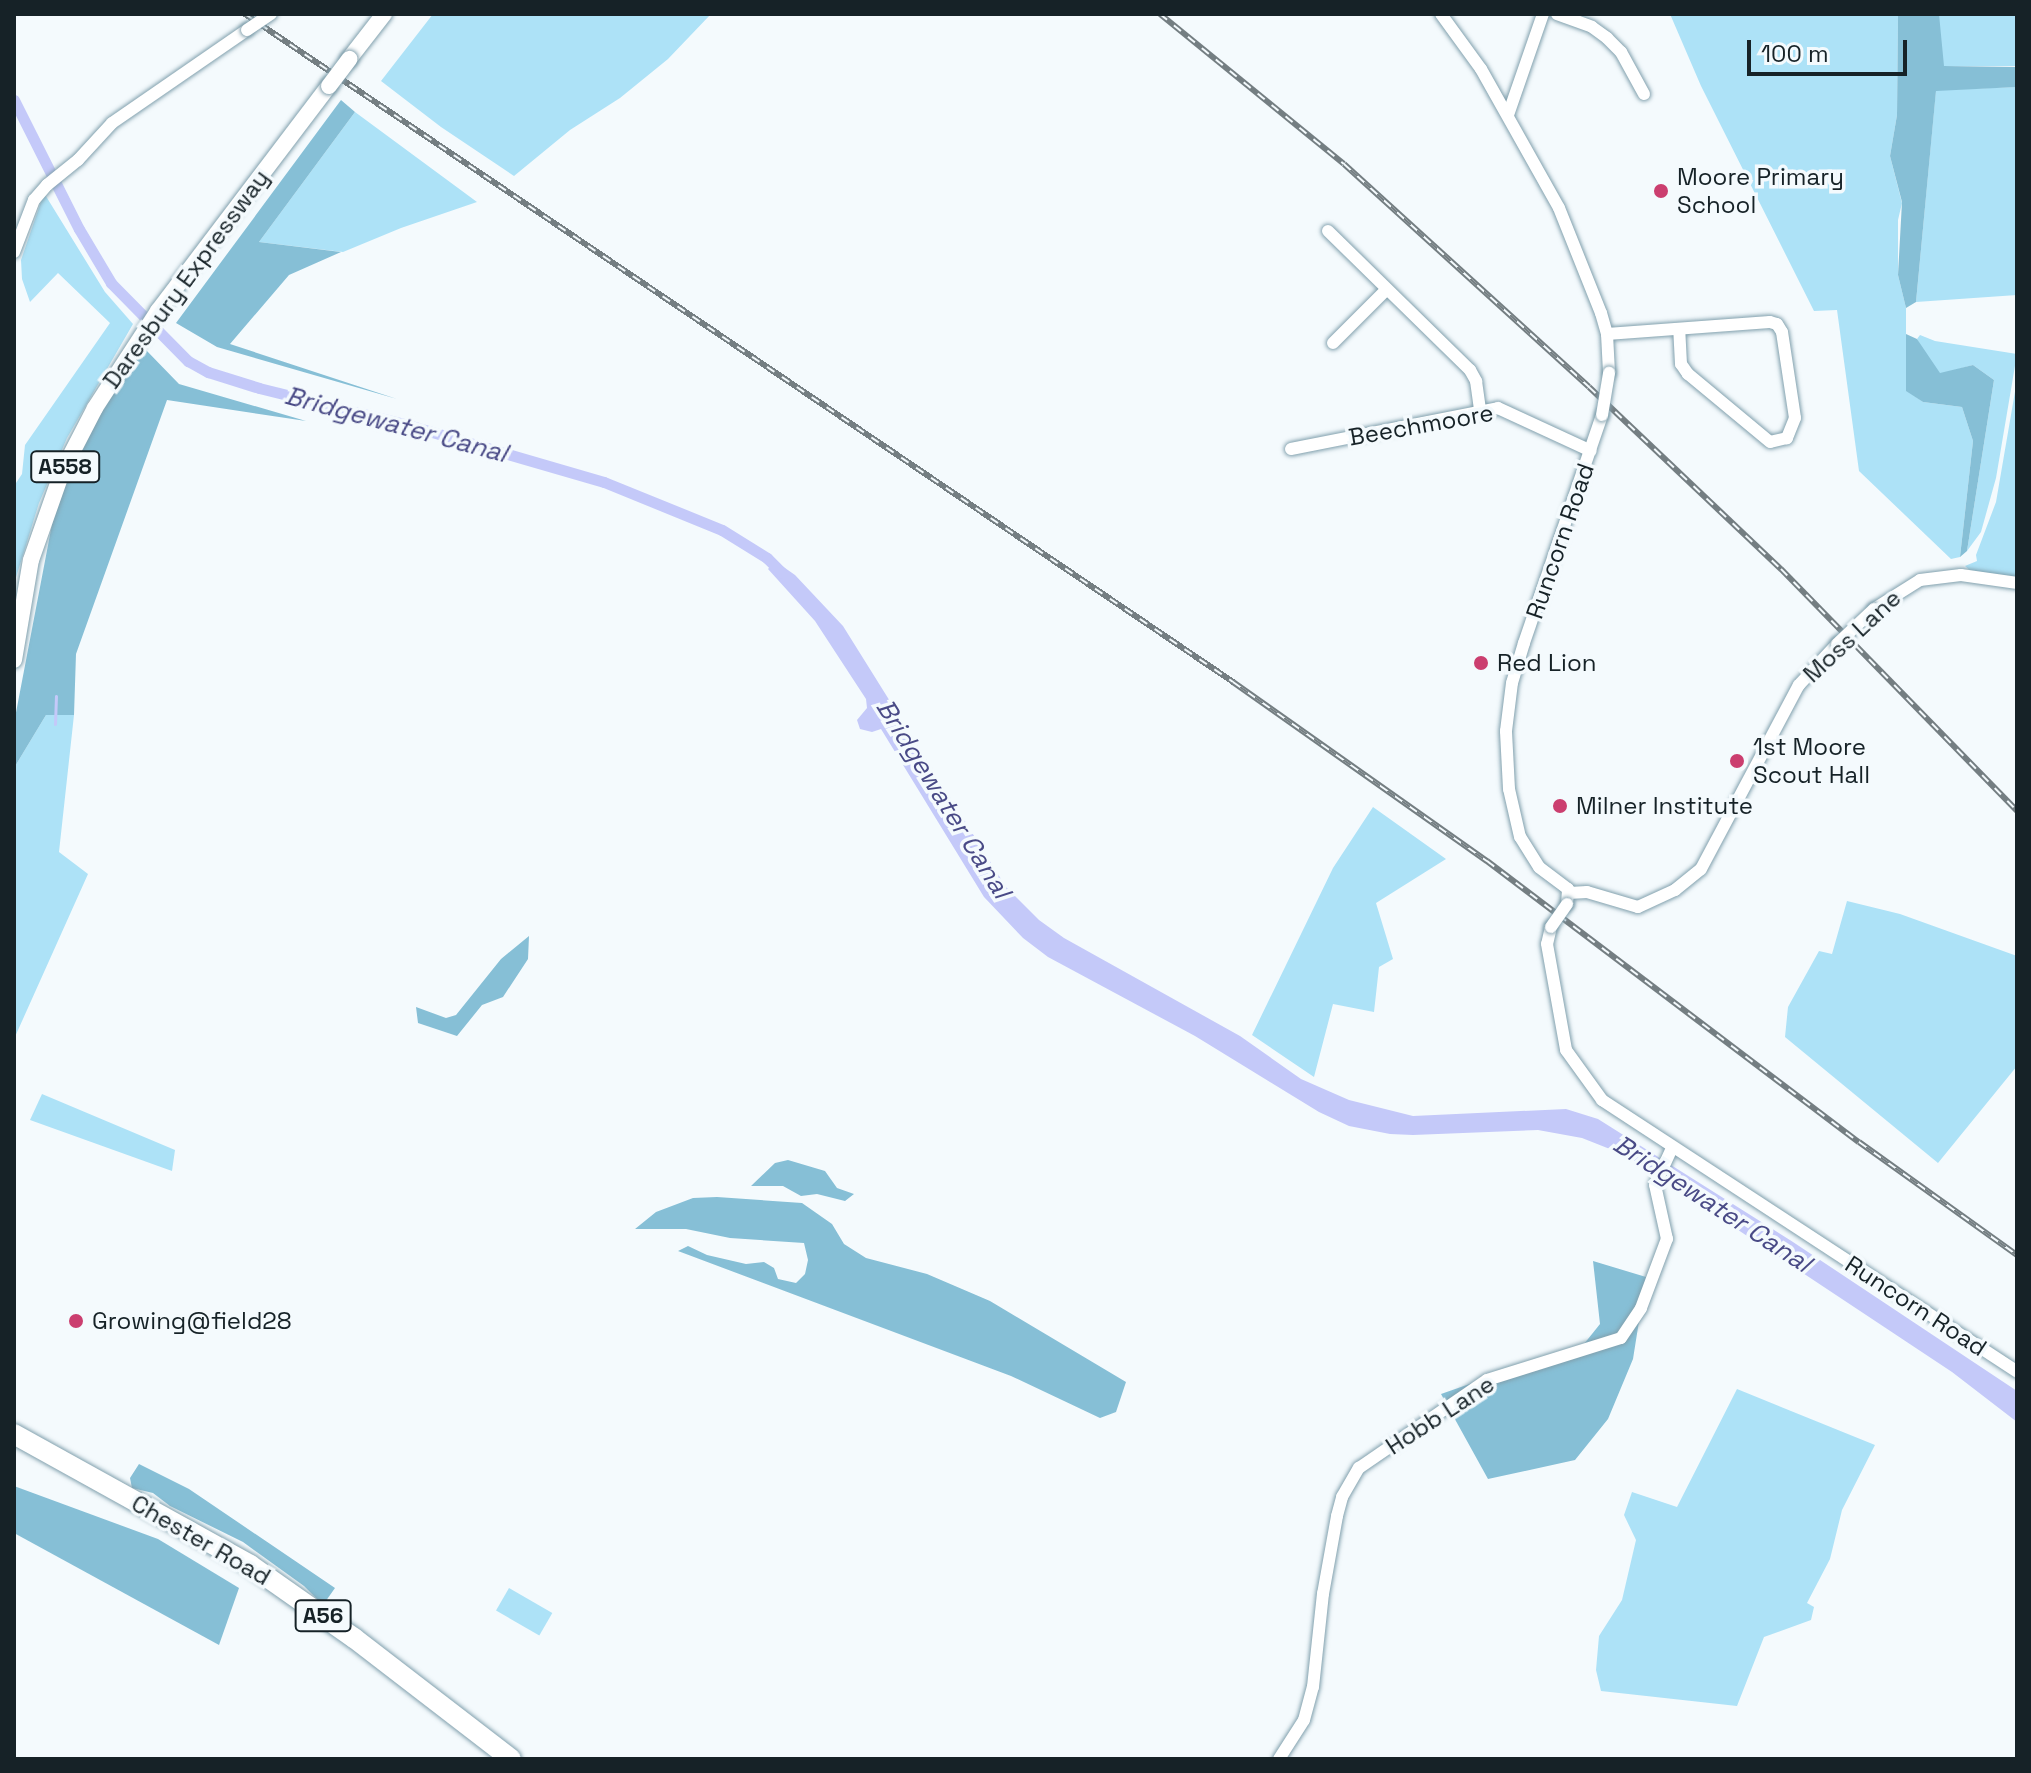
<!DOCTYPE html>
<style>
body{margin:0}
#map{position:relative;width:2031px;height:1773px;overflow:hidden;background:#f4fafd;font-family:"Space Grotesk",sans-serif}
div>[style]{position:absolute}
.green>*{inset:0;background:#ade2f7;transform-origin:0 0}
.forest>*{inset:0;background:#86bfd6}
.water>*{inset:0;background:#c4c9f9}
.stream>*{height:3px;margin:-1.5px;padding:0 1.5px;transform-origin:1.5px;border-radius:1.5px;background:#c4c9f9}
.canal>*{height:11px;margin:-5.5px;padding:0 5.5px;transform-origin:5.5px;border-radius:5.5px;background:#c4c9f9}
.roads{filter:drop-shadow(0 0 2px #81a0ad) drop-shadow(0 0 2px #81a0ad)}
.minor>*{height:12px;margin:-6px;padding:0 6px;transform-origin:6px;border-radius:6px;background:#fff}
.major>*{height:16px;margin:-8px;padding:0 8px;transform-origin:8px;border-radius:8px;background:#fff}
.highway>*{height:20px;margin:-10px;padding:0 10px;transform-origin:10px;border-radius:10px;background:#fff}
.rail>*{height:6px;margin-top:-3px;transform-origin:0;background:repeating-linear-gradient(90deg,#f4fafd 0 9px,#747e82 0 18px);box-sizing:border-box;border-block:2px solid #747e82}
.bridges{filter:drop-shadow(0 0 2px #81a0ad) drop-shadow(0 0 2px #81a0ad)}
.minor-bridge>*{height:12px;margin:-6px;padding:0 6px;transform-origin:6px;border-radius:6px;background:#fff}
.major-bridge>*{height:16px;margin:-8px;padding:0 8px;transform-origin:8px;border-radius:8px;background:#fff}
.dots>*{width:22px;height:22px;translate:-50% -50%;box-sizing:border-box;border:4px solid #f4fafd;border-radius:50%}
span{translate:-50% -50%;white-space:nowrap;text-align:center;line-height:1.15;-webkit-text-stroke:7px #f4fafd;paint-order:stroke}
.shield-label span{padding:2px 6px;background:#f4fafd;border:2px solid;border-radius:6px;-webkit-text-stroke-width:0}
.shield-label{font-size:22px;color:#162227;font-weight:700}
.poi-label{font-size:24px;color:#162227}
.left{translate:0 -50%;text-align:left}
.street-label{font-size:24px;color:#162227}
.water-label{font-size:26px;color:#494a86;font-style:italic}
.frame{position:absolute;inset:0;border:16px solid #162227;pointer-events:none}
.scale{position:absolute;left:1747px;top:40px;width:160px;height:36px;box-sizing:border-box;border:4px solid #162227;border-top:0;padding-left:10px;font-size:24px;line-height:28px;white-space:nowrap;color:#162227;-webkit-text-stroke:6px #f4fafd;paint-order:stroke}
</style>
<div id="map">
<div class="green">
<div style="clip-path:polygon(433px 14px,711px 14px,668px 59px,620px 98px,570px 130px,514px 176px,441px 127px,381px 81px)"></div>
<div style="clip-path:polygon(1670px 14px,1898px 14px,1897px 115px,1890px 156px,1902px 203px,1898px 220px,1898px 275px,1906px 308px,1906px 390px,1923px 402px,1962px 407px,1973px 441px,1960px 557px,1951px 559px,1859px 471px,1837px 310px,1814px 311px,1701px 86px)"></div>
<div style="left:1939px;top:14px;width:78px;height:52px"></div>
<div style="clip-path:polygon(2017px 87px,2017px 295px,1916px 302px,1936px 90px)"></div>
<div style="clip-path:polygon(355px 112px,477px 202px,401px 228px,343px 252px,259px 242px)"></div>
<div style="clip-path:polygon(44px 193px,105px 292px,133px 324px,67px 438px,39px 503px,14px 584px,14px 486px,22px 474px,25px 445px,110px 323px,58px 273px,30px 302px,22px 279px,21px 260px)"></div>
<div style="clip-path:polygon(1920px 335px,1935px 341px,2017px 354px,1996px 478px,1981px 532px,1967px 551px,1994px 380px,1973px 365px,1940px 374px,1927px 358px,1917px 339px)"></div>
<div style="clip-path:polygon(2017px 380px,2017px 577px,1972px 572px,1965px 566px,1977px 561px,1976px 555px,1996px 502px)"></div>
<div style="clip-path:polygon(46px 715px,74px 715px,59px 852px,88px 874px,14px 1039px,14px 768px)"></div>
<div style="clip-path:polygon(1373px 807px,1446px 859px,1376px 903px,1393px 959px,1379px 967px,1374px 1012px,1333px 1004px,1314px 1077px,1252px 1035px,1333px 868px)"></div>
<div style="clip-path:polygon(1847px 901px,1900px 914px,2017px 956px,2017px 1066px,1938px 1163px,1785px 1037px,1788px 1007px,1819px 951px,1832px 954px)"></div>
<div style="clip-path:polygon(42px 1094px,175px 1150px,172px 1171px,30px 1120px)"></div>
<div style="clip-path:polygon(1737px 1389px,1875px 1445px,1842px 1510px,1830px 1559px,1807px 1603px,1814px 1607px,1811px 1620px,1764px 1637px,1737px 1706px,1601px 1691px,1596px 1670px,1599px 1636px,1622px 1600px,1636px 1540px,1624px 1515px,1632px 1492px,1677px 1507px)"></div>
<div style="left:509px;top:1588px;width:50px;height:26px;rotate:30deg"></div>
</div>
<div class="forest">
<div style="clip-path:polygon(1898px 14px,1939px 14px,1944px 66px,2017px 67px,2017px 87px,1936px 91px,1916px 302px,1906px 308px,1898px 275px,1902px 202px,1890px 156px,1897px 115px)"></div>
<div style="clip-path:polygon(341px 100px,355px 112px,259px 242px,341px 252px,289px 275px,230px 344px,397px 399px,217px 347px,176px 323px)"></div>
<div style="clip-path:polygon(1906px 334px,1917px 339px,1940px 373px,1973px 365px,1994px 380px,1967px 551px,1960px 557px,1973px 441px,1962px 407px,1923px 402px,1906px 391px)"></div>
<div style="clip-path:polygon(146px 350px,179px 384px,306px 421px,167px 400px,76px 654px,74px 715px,46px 715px,14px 768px,14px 723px,62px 472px,95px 408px)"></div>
<div style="clip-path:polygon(529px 936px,528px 959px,503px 997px,482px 1005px,457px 1036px,418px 1023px,416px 1007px,446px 1018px,456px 1015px,501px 959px)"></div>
<div style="clip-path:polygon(788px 1160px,825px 1171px,837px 1188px,854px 1194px,845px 1201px,817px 1194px,801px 1196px,783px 1186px,751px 1186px,775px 1163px)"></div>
<div style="clip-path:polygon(717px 1197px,802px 1203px,832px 1224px,844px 1244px,866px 1258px,927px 1274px,990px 1301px,1126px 1382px,1116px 1412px,1100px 1418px,1011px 1376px,678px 1251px,688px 1246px,707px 1255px,746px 1264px,764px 1262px,774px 1268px,778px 1279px,796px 1283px,805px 1274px,808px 1260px,804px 1243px,730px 1238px,686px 1229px,635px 1229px,656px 1212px,693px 1198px)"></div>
<div style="clip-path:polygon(1593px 1261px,1646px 1277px,1633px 1359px,1608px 1419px,1575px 1460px,1488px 1479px,1441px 1394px,1584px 1344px,1600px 1324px)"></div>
<div style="clip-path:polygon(139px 1464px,189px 1489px,335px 1588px,323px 1605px,304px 1586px,243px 1542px,170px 1506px,153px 1493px,132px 1488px,130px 1478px)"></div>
<div style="clip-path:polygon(14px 1486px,158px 1539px,239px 1588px,219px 1645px,14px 1533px)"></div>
</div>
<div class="water">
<div style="clip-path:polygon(775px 561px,795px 575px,843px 626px,1006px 887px,1039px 920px,1064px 938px,1240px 1036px,1301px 1079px,1349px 1100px,1413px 1116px,1566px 1109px,1598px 1119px,1793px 1242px,2017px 1391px,2017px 1422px,1952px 1372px,1625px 1155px,1582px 1138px,1538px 1130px,1413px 1135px,1390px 1134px,1349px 1126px,1319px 1112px,1195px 1036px,1048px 957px,1023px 938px,984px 897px,881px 729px,872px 732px,860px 729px,857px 720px,867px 708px,866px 699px,815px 621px,768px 569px)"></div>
</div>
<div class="stream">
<div style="left:55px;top:724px;width:28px;rotate:-88deg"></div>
</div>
<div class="canal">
<div style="left:14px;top:100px;width:144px;rotate:63.3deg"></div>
<div style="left:79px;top:229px;width:63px;rotate:59.3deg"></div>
<div style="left:111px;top:283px;width:110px;rotate:45.4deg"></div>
<div style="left:188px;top:361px;width:23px;rotate:29deg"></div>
<div style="left:208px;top:372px;width:53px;rotate:17.4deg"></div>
<div style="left:259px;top:388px;width:154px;rotate:13.9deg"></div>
<div style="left:408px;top:425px;width:204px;rotate:16.2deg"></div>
<div style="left:604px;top:482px;width:127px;rotate:22.1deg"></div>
<div style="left:722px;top:530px;width:53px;rotate:31.9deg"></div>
<div style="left:767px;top:558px;width:20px;rotate:45deg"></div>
</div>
<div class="roads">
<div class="minor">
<div style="left:1441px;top:14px;width:68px;rotate:54deg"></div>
<div style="left:1481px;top:69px;width:159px;rotate:60.7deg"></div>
<div style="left:1559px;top:208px;width:113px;rotate:68.2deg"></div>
<div style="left:1601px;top:313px;width:22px;rotate:74deg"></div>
<div style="left:1607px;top:334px;width:39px;rotate:87deg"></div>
<div style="left:1557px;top:14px;width:37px;rotate:20deg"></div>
<div style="left:1592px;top:27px;width:19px;rotate:36deg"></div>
<div style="left:1607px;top:38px;width:20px;rotate:45deg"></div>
<div style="left:1621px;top:52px;width:48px;rotate:61.3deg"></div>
<div style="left:1508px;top:115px;width:107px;rotate:-70.9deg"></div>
<div style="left:1328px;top:231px;width:199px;rotate:44.4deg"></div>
<div style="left:1470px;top:370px;width:13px;rotate:61deg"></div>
<div style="left:1476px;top:381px;width:29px;rotate:82deg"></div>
<div style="left:14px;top:252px;width:56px;rotate:-69deg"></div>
<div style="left:34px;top:200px;width:20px;rotate:-49deg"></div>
<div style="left:47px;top:185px;width:40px;rotate:-39deg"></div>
<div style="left:78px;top:160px;width:50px;rotate:-47.4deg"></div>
<div style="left:112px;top:123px;width:164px;rotate:-34.6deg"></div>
<div style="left:1607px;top:334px;width:163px;rotate:-4.2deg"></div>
<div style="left:1770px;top:322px;width:7px;rotate:16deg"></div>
<div style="left:1777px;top:324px;width:9px;rotate:58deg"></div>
<div style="left:1782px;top:332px;width:87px;rotate:81.4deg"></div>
<div style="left:1795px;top:418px;width:22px;rotate:112deg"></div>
<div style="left:1787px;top:438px;width:17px;rotate:167deg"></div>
<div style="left:1770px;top:442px;width:107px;rotate:-140.3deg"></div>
<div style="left:1688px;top:374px;width:12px;rotate:-125deg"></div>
<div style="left:1681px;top:364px;width:35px;rotate:-93deg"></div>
<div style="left:1333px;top:343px;width:76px;rotate:-45deg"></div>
<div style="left:1291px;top:449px;width:211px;rotate:-11.2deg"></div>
<div style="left:1498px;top:408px;width:102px;rotate:24.8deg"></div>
<div style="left:1874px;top:609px;width:54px;rotate:-32.2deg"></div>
<div style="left:1920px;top:580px;width:41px;rotate:-7deg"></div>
<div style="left:1961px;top:575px;width:57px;rotate:8.1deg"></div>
<div style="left:1569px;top:893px;width:18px;rotate:-3deg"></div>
<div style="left:1587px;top:892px;width:53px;rotate:16.4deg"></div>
<div style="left:1638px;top:907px;width:41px;rotate:-24.7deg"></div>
<div style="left:1675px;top:890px;width:33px;rotate:-39deg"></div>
<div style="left:1701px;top:869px;width:208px;rotate:-62deg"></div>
<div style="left:1799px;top:685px;width:56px;rotate:-47.2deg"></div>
<div style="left:1567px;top:904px;width:15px;rotate:-86deg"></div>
<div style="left:1568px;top:889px;width:36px;rotate:-143deg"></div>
<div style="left:1539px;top:867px;width:36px;rotate:-122deg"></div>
<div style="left:1520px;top:837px;width:49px;rotate:-102.9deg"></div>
<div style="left:1509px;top:789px;width:58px;rotate:-93deg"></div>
<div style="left:1506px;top:731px;width:48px;rotate:-82.9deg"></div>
<div style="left:1512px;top:683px;width:42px;rotate:-73.3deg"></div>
<div style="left:1524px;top:643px;width:241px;rotate:-71.1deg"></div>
<div style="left:1551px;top:927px;width:17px;rotate:103deg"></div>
<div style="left:1547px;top:944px;width:108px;rotate:79.8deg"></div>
<div style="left:1566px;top:1050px;width:62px;rotate:54.2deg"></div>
<div style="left:1602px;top:1100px;width:496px;rotate:33.2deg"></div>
<div style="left:1279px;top:1759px;width:46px;rotate:-57.3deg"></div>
<div style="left:1304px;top:1720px;width:34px;rotate:-75deg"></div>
<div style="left:1313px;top:1687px;width:94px;rotate:-83.9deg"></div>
<div style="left:1323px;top:1594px;width:79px;rotate:-79.8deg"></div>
<div style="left:1337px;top:1516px;width:20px;rotate:-75deg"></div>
<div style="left:1342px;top:1497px;width:34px;rotate:-60deg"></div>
<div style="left:1359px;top:1468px;width:155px;rotate:-34.5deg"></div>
<div style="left:1487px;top:1380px;width:140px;rotate:-17.4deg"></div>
<div style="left:1621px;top:1338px;width:36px;rotate:-56deg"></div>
<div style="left:1641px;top:1308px;width:74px;rotate:-69.4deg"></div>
<div style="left:1667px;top:1239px;width:55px;rotate:-102.5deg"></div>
<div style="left:1655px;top:1185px;width:41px;rotate:-65.3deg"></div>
</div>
<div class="major">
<div style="left:349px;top:59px;width:57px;rotate:-52.1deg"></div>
<div style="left:14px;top:660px;width:101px;rotate:-80.4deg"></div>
<div style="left:31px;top:560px;width:93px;rotate:-70.6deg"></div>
<div style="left:62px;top:472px;width:72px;rotate:-62.7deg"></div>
<div style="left:95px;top:408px;width:116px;rotate:-57deg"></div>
<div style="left:158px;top:311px;width:283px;rotate:-52.8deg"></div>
</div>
<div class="highway">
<div style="left:14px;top:1434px;width:270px;rotate:29deg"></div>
<div style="left:250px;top:1565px;width:127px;rotate:35.1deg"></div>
<div style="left:354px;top:1638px;width:198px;rotate:37.6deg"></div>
</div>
</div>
<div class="rail">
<div style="left:245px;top:14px;width:1193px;rotate:34.06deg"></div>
<div style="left:1233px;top:682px;width:311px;rotate:35.2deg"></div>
<div style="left:1487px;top:861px;width:466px;rotate:37.1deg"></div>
<div style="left:1859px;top:1142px;width:194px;rotate:35.6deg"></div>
<div style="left:1160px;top:14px;width:237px;rotate:39.2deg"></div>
<div style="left:1344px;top:164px;width:331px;rotate:42.3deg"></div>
<div style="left:1589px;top:387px;width:265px;rotate:43.5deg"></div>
<div style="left:1781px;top:569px;width:338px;rotate:45.7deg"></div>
</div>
<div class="bridges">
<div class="minor-bridge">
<div style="left:247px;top:30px;width:29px;rotate:-34deg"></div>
<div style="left:1602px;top:415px;width:43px;rotate:-80.5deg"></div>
<div style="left:1837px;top:644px;width:51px;rotate:-43.4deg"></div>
<div style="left:1551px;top:927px;width:28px;rotate:-55deg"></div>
</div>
<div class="major-bridge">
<div style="left:329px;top:86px;width:34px;rotate:-53deg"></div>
</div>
</div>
<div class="dots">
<div style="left:1661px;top:191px;background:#cb3e6f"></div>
<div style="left:1481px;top:663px;background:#cb3e6f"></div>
<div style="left:1737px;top:761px;background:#cb3e6f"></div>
<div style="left:1560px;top:806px;background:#cb3e6f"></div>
<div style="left:76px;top:1321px;background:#cb3e6f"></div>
</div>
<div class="shield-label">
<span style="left:65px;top:467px">A558</span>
<span style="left:323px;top:1616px">A56</span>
</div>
<div class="poi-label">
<span class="left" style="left:1677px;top:191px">Moore Primary<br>School</span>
<span class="left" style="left:1497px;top:663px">Red Lion</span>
<span class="left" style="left:1753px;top:761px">1st Moore<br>Scout Hall</span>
<span class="left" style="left:1576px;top:806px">Milner Institute</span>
<span class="left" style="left:92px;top:1321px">Growing@field28</span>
</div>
<div class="street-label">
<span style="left:186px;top:279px;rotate:-54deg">Daresbury Expressway</span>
<span style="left:1421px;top:425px;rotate:-10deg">Beechmoore</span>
<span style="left:1560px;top:541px;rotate:-71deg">Runcorn Road</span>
<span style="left:1852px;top:636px;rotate:-43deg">Moss Lane</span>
<span style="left:1916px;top:1306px;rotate:33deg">Runcorn Road</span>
<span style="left:1440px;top:1415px;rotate:-33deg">Hobb Lane</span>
<span style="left:201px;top:1540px;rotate:30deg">Chester Road</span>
</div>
<div class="water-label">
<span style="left:396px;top:425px;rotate:15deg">Bridgewater Canal</span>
<span style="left:943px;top:799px;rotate:58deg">Bridgewater Canal</span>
<span style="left:1712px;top:1204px;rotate:33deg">Bridgewater Canal</span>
</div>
<div class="frame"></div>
<div class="scale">100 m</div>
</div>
